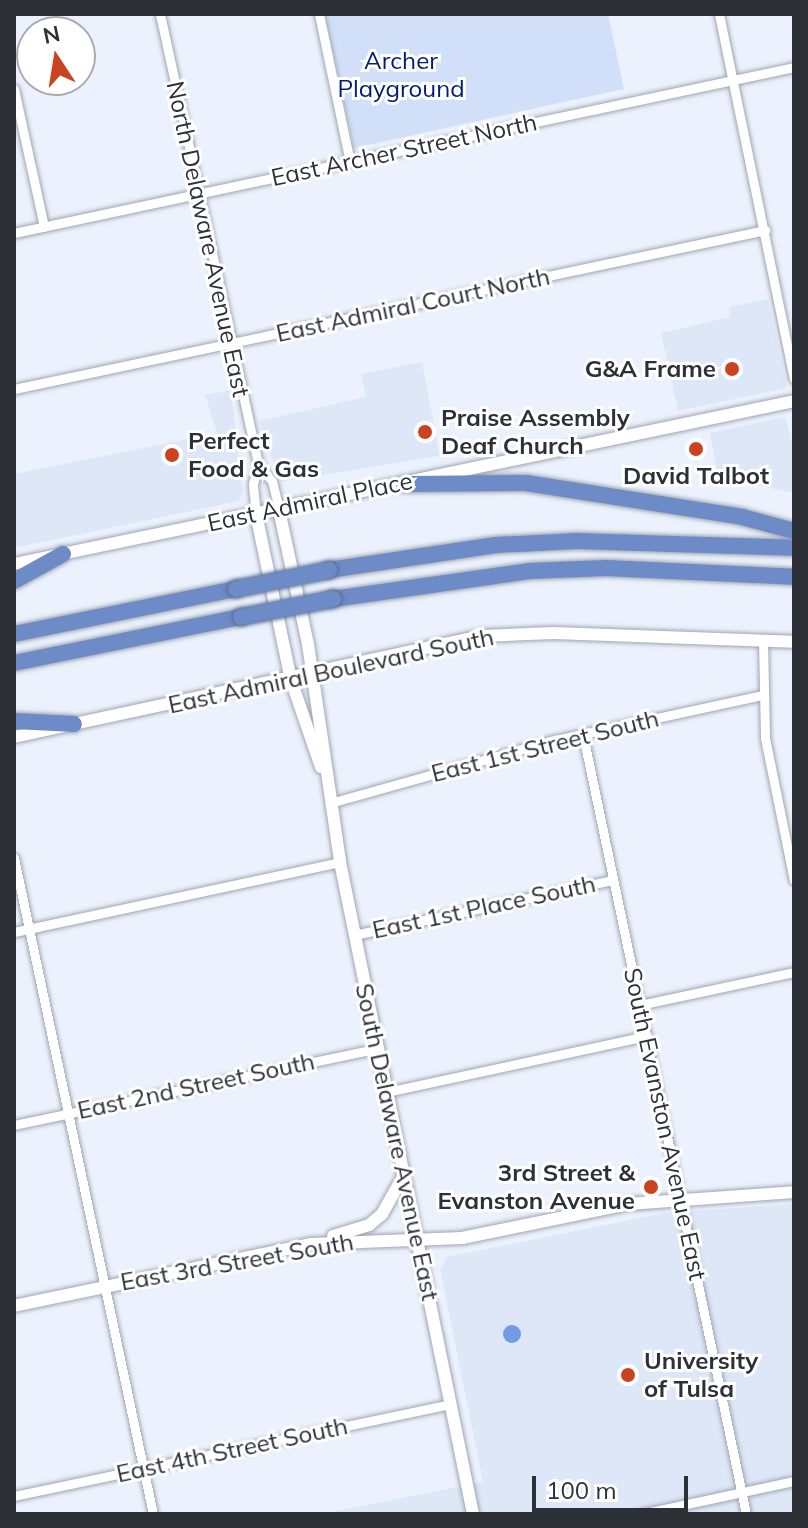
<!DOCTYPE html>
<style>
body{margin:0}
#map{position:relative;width:808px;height:1528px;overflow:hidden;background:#ecf2fd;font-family:Mulish,sans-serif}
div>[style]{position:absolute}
.built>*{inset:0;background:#dee7f8}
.green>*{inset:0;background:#d1dff8}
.water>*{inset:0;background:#739ae6}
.round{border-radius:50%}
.roads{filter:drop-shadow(0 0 2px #9fa6b3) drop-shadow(0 0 2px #9fa6b3)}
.street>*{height:9px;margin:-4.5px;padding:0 4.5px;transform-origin:4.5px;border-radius:4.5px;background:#fff}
.secondary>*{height:12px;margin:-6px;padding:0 6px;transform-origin:6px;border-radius:6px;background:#fff}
.highway>*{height:16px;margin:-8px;padding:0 8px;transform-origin:8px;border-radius:8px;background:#6d8bc6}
.bridges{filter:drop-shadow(0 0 2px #576b94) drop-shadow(0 0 2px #576b94)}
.highway-bridge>*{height:16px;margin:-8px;padding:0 8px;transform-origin:8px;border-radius:8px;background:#6d8bc6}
.dots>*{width:22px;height:22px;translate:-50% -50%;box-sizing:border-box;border:4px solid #fff;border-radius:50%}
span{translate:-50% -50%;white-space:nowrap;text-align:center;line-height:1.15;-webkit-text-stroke:6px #fff;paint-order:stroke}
.park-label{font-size:24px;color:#001c73}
.street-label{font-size:24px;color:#2d3036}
.poi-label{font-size:24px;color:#2d3036;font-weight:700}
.right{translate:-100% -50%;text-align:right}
.left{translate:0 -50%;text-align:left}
.frame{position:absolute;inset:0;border:16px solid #2d3036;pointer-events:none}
.north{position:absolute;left:16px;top:16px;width:80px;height:80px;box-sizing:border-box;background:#fff;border:2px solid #abacaf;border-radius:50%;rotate:348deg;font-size:22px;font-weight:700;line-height:32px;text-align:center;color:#2d3036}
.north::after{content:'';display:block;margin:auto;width:28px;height:36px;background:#cb4220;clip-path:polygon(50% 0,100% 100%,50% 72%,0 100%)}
.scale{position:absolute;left:532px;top:1476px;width:156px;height:36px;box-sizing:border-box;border:4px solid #2d3036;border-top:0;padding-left:10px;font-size:24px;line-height:28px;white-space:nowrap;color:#2d3036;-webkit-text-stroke:6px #fff;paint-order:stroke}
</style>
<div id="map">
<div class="built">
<div style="clip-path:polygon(768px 299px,787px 388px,678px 411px,661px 333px,730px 317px,729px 307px)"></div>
<div style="clip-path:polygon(422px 362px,440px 456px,280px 482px,259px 421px,366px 397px,361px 374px)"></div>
<div style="clip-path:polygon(231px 390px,243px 492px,239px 501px,14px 548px,14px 474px,217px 433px,205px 395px)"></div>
<div style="clip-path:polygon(785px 417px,794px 450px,794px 493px,718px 477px,710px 433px)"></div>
<div style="clip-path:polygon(794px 1204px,794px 1514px,321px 1514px,483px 1482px,440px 1269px,447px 1257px,664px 1213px)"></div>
</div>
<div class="green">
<div style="clip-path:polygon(325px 14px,608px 14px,624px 89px,354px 148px)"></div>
</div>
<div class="water">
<div class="round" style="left:503px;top:1325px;width:18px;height:18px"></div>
</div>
<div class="roads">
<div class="street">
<div style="left:160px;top:14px;width:462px;rotate:77.7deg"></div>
<div style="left:258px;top:465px;width:21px;rotate:49deg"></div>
<div style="left:272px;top:481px;width:30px;rotate:76deg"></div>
<div style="left:319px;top:14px;width:151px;rotate:78.2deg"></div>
<div style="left:719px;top:14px;width:372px;rotate:78.4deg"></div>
<div style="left:14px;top:89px;width:141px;rotate:77.7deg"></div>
<div style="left:14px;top:233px;width:797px;rotate:-12.01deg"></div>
<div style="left:14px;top:389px;width:768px;rotate:-11.95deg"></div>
<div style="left:256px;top:514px;width:30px;rotate:-96deg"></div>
<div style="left:253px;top:484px;width:20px;rotate:-75deg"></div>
<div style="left:763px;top:640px;width:98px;rotate:88.8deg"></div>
<div style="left:765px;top:738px;width:145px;rotate:78.5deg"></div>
<div style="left:583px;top:735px;width:796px;rotate:78.18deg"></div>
<div style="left:330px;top:803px;width:230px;rotate:-15.7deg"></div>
<div style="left:551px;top:741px;width:216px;rotate:-12.3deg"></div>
<div style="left:14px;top:858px;width:671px;rotate:78.04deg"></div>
<div style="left:14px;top:932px;width:333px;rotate:-12.1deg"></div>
<div style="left:354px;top:935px;width:265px;rotate:-12deg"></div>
<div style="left:640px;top:1005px;width:157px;rotate:-12.1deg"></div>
<div style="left:387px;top:1092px;width:266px;rotate:-12.2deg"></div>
<div style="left:14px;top:1125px;width:372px;rotate:-11.9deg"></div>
<div style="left:14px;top:1496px;width:446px;rotate:-11.9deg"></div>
<div style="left:641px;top:1514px;width:157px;rotate:-12.2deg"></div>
</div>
<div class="secondary">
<div style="left:279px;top:510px;width:137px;rotate:77.8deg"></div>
<div style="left:308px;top:644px;width:220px;rotate:81.6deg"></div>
<div style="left:340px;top:862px;width:665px;rotate:78.47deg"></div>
<div style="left:256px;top:514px;width:170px;rotate:78.1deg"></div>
<div style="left:291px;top:680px;width:92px;rotate:71deg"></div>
<div style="left:14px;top:564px;width:797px;rotate:-11.8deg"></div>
<div style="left:14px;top:737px;width:480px;rotate:-12.2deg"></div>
<div style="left:483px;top:636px;width:70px;rotate:-2.5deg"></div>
<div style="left:553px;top:633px;width:241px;rotate:2.1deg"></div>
<div style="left:333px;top:1236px;width:38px;rotate:-17deg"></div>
<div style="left:369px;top:1225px;width:17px;rotate:-40deg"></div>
<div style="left:382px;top:1214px;width:45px;rotate:-60.6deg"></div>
<div style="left:14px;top:1306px;width:303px;rotate:-11.8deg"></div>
<div style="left:311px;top:1244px;width:151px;rotate:-2.3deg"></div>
<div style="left:462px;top:1238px;width:169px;rotate:-11.6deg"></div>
<div style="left:628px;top:1204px;width:166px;rotate:-4.1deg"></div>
</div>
<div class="highway">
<div style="left:404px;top:484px;width:122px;rotate:-0.5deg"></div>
<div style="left:526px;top:483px;width:219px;rotate:8.9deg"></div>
<div style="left:742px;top:517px;width:54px;rotate:15.1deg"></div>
<div style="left:329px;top:570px;width:169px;rotate:-8.5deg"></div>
<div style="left:496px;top:545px;width:80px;rotate:-2.9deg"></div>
<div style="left:576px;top:541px;width:218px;rotate:1.8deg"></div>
<div style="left:14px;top:581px;width:56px;rotate:-28.9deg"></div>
<div style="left:333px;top:599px;width:198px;rotate:-8.1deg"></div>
<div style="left:529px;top:571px;width:77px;rotate:-2.2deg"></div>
<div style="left:606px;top:568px;width:188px;rotate:2.7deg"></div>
<div style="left:14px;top:634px;width:227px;rotate:-11.5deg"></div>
<div style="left:14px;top:663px;width:232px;rotate:-11.5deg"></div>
<div style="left:14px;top:721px;width:60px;rotate:2.9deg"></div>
</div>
</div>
<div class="bridges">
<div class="highway-bridge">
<div style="left:236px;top:589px;width:95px;rotate:-11.5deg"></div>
<div style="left:241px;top:617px;width:94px;rotate:-11.1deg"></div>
</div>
</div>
<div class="dots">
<div style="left:732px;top:369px;background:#cb4220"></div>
<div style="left:425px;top:432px;background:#cb4220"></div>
<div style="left:696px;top:449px;background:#cb4220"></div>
<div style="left:172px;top:455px;background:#cb4220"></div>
<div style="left:651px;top:1187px;background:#cb4220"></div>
<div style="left:628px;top:1375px;background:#cb4220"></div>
</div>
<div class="park-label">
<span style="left:401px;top:75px">Archer<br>Playground</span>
</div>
<div class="street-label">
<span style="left:404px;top:150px;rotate:-12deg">East Archer Street North</span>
<span style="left:208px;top:239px;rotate:78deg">North Delaware Avenue East</span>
<span style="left:413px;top:305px;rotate:-12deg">East Admiral Court North</span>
<span style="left:310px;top:502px;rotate:-12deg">East Admiral Place</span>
<span style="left:331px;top:671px;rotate:-12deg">East Admiral Boulevard South</span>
<span style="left:545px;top:746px;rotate:-14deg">East 1st Street South</span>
<span style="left:484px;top:907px;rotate:-12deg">East 1st Place South</span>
<span style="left:196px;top:1086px;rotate:-12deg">East 2nd Street South</span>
<span style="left:665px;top:1124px;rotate:78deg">South Evanston Avenue East</span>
<span style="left:397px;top:1142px;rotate:78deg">South Delaware Avenue East</span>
<span style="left:237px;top:1262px;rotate:-10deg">East 3rd Street South</span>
<span style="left:232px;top:1450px;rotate:-12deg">East 4th Street South</span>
</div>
<div class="poi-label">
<span class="right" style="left:716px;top:369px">G&amp;A Frame</span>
<span class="left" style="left:441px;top:432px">Praise Assembly<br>Deaf Church</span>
<span class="left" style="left:188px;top:455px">Perfect<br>Food &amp; Gas</span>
<span style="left:696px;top:476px">David Talbot</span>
<span class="right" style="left:635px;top:1187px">3rd Street &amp;<br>Evanston Avenue</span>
<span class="left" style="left:644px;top:1375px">University<br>of Tulsa</span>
</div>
<div class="frame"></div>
<div class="north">N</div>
<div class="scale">100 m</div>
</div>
